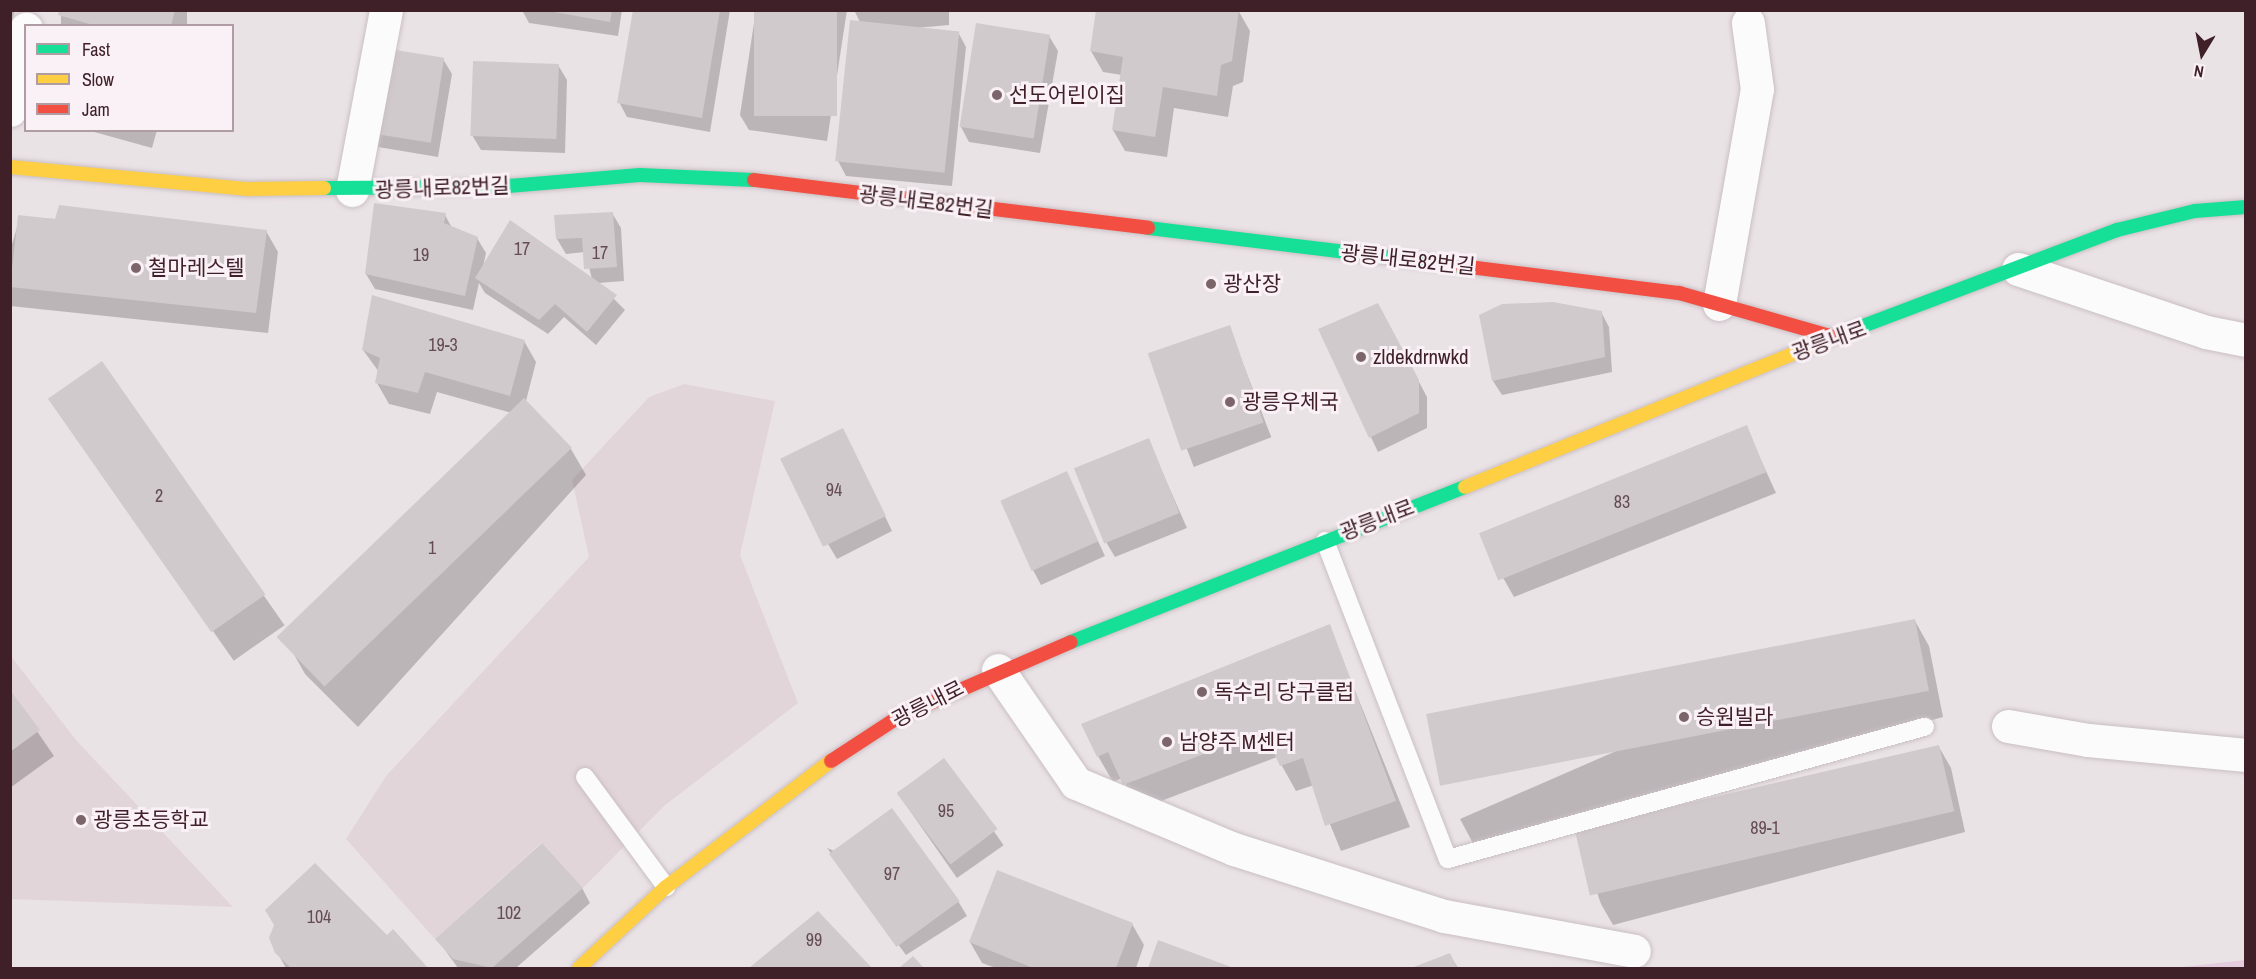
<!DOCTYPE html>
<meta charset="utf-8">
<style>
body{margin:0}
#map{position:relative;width:2256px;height:979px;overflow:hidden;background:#eae3e6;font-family:"Archivo Narrow","Noto Sans KR",sans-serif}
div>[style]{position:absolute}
.built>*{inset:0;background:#e2d5da}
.green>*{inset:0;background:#e4cbdd}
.shadow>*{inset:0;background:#0003;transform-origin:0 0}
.building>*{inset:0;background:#d1cacd;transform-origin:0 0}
.roads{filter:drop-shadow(0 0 2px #c9bfc3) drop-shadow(0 0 2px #c9bfc3)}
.lane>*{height:18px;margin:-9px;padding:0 9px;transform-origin:9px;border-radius:9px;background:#fcfbfb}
.street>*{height:33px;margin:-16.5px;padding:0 16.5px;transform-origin:16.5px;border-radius:16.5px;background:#fcfbfb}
.fast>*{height:14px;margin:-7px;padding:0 7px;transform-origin:7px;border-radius:7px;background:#16e098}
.slow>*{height:14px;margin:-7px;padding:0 7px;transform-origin:7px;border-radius:7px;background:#ffcf43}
.jam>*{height:14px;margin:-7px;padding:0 7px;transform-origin:7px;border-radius:7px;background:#f24e42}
.dots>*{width:16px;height:16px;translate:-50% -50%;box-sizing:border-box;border:3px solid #f9f1f5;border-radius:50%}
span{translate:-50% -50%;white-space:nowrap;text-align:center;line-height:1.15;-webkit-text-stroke:6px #f9f1f5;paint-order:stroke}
.number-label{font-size:18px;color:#654c53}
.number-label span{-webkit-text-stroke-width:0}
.poi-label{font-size:21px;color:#3f1f28}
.left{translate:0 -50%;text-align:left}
.street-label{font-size:21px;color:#3f1f28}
.frame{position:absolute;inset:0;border:12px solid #3f1f28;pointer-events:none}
.legend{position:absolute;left:24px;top:24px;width:210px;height:108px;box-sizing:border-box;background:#f9f1f5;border:2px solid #af9da3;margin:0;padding:8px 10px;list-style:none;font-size:18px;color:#3f1f28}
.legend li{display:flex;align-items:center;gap:12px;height:30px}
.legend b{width:30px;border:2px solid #af9da3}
.north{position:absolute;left:2172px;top:24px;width:60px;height:60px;-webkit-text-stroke:4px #f9f1f5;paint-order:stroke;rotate:190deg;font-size:16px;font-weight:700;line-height:24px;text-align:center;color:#3f1f28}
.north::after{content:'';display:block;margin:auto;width:21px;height:27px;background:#3f1f28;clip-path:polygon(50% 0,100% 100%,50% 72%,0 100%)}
</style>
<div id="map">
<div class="built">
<div style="clip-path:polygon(684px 384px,775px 401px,740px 555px,798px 703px,664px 806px,583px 888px,541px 843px,435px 939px,346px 839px,386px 776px,589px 557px,572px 480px,649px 397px)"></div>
<div style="clip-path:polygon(10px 655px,76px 740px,233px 907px,11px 899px)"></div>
</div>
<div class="green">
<div style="clip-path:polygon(2245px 960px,2245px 968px,2173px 968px)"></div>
</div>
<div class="shadow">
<div style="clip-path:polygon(10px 10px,15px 10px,10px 28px)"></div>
<div style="left:61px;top:10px;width:126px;height:17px"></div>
<div style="clip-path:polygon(522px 10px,622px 10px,618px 36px,529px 23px)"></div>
<div style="clip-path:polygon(634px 10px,730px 10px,710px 132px,627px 117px,619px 102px)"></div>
<div style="clip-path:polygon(756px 10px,847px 10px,827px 141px,749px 130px,740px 115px)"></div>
<div style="clip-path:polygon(949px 10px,949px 25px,916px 28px,958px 32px,966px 47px,952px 186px,846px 176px,838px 161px,860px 22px,854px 10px)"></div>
<div style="clip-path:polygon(1238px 10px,1250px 31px,1243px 82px,1233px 86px,1228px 117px,1174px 108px,1167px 157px,1125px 151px,1113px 130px,1122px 75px,1103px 72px,1091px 51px)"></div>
<div style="clip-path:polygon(1049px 36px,1058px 51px,1040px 153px,969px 142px,961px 127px)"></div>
<div style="clip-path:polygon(443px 59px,452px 74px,438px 157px,378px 147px,370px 133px)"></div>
<div style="clip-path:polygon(558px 65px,567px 80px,565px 153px,481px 150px,472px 135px)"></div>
<div style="clip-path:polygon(87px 130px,157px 130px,152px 148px)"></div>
<div style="clip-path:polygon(612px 213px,621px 228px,624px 281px,598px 283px,625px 310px,596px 345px,564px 317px,548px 334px,485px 293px,479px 283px,473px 310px,375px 289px,366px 274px,445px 215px,452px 228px,477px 238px,486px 253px,483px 267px,592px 279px,585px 252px,566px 254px,557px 239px)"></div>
<div style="clip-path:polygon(20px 217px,266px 231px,278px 252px,268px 333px,10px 306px,10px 251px)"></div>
<div style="clip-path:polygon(1601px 312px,1609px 327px,1612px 372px,1502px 395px,1493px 381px)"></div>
<div style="clip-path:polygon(1386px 320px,1427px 397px,1427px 428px,1378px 452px,1320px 330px)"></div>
<div style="left:1229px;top:327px;width:118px;height:83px;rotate:69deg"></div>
<div style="clip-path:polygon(524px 341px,536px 362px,526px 401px,571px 449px,586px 475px,358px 727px,305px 674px,291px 649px,512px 413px,437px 392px,430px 414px,389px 404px,377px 383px,379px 372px,363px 350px)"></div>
<div style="left:101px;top:363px;width:320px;height:62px;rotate:55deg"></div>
<div style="clip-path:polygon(1746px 427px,1776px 493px,1514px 597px,1502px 576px)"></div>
<div style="clip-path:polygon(1148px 440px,1187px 528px,1115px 557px,1106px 542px)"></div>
<div style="clip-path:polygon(851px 445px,892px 531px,837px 559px,828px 544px)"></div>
<div style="clip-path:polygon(1066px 473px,1105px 556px,1041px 585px,1033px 570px)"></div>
<div style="clip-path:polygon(1915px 621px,1929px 646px,1943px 717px,1474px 845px,1460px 819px)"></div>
<div style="clip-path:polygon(1329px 626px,1410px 827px,1341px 851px,1314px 785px,1296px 791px,1277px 757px,1140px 809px,1122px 778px,1113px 782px,1098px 756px)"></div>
<div style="clip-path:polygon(10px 692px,54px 756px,10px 788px)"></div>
<div style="clip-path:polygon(1939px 747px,1951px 768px,1965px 832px,1613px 925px,1601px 904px,1581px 846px)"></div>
<div style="left:944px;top:760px;width:104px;height:57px;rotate:55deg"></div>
<div style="clip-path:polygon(827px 848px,958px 901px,967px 916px,906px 955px)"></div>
<div style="clip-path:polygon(582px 888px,590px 903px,516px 968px,458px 968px,437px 939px)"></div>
<div style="clip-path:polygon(818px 913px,870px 968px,751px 968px)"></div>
<div style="clip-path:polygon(1132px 924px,1144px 945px,1136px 968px,996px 968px,982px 963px,970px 942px)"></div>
<div style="clip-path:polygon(393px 931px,426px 968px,286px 968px,277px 952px,387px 937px)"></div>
<div style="clip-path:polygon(1159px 942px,1231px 968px,1150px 968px)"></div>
<div style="clip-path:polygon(1450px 955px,1458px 968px,1415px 968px)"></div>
</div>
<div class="building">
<div style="clip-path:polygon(59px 10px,175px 10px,171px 26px,97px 26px,58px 15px)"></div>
<div style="clip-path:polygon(543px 10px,612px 10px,610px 22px)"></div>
<div style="clip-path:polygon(633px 10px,720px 10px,702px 118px,617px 103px)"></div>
<div style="left:754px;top:10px;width:83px;height:106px"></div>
<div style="clip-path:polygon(1096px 10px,1239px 10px,1232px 61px,1221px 65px,1217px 96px,1163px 87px,1155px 137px,1112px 130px,1123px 57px,1090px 51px)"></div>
<div style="left:850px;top:20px;width:110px;height:142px;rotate:6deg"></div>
<div style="left:976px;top:23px;width:75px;height:105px;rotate:9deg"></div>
<div style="left:383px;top:48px;width:62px;height:86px;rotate:9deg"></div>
<div style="left:473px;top:61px;width:86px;height:75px;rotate:2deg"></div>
<div style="clip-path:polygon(374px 203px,446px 213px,444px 223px,478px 237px,465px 296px,365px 274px)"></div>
<div style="clip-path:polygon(59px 205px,267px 230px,256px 313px,10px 287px,18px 215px,55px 219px)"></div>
<div style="clip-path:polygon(613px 212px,617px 267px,584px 269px,582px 238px,556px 239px,554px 215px)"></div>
<div style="clip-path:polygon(510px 220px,617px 295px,587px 332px,555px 304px,539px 320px,475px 278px)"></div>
<div style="clip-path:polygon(372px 295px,525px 340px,510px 396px,425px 372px,418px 393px,375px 383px,380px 358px,362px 350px)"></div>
<div style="clip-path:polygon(1553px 302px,1602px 311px,1605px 357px,1492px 381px,1479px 315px,1502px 304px)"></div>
<div style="clip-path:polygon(1378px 303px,1419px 380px,1419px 413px,1369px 438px,1318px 329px)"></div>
<div style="left:1230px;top:325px;width:103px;height:87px;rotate:71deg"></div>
<div style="left:102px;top:361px;width:285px;height:66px;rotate:55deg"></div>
<div style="left:524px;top:398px;width:69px;height:344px;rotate:46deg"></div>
<div style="left:1747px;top:425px;width:51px;height:289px;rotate:68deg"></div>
<div style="left:843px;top:428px;width:98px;height:70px;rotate:64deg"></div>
<div style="left:1149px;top:438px;width:81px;height:81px;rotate:68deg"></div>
<div style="left:1067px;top:471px;width:77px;height:73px;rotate:66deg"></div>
<div style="left:1915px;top:619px;width:73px;height:498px;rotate:79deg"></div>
<div style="clip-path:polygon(1330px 624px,1396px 801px,1325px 826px,1303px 758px,1280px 766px,1264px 731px,1123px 785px,1108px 752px,1097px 757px,1081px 724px)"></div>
<div style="clip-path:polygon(10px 690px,40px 730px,10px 752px)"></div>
<div style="left:1939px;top:745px;width:68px;height:374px;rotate:77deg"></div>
<div style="left:944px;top:758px;width:89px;height:59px;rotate:53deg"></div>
<div style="left:892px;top:808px;width:115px;height:78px;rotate:54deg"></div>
<div style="clip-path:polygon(542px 843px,583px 888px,492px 968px,453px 959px,435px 939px)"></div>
<div style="clip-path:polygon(315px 863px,387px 935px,393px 929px,428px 968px,291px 968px,275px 953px,269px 938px,274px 925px,265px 910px)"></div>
<div style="clip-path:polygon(997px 870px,1133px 923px,1116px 968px,1033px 968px,969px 942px)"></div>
<div style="clip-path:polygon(818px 911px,872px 968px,749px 968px)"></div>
<div style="clip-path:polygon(1158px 940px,1234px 968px,1148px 968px)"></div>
<div style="clip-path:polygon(1450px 953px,1457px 968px,1411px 968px)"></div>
<div style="clip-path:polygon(913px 956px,924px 968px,899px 968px)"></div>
</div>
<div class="roads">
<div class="lane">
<div style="left:1325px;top:541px;width:341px;rotate:68.9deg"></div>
<div style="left:1448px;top:859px;width:495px;rotate:-15.5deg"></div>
<div style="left:585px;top:777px;width:137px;rotate:53.6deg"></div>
</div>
<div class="street">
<div style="left:10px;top:110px;width:83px;rotate:-78.8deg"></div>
<div style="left:352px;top:190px;width:183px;rotate:-79.3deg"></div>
<div style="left:2018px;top:269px;width:198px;rotate:18.5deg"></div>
<div style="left:2206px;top:332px;width:41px;rotate:11.3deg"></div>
<div style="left:1719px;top:304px;width:218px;rotate:-80deg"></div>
<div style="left:1757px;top:89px;width:67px;rotate:-97.8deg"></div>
<div style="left:998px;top:670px;width:137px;rotate:55.4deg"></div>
<div style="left:1076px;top:783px;width:171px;rotate:22.7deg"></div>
<div style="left:1234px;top:849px;width:220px;rotate:17.7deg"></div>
<div style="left:1444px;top:916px;width:193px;rotate:10.4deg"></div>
<div style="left:2008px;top:726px;width:81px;rotate:9.9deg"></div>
<div style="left:2088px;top:740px;width:159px;rotate:5.4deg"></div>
</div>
<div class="fast">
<div style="left:324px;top:188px;width:172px;rotate:-0.3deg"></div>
<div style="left:496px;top:187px;width:144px;rotate:-4.8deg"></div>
<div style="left:640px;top:175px;width:114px;rotate:2.5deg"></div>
<div style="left:1148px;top:228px;width:315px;rotate:6.9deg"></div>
<div style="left:1847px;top:332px;width:289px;rotate:-20.7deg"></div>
<div style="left:2117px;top:230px;width:80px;rotate:-13.7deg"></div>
<div style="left:2195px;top:211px;width:51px;rotate:-4.5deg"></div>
<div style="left:1071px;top:642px;width:423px;rotate:-21.5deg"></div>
</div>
<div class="slow">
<div style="left:10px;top:167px;width:237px;rotate:5.3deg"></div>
<div style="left:246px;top:189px;width:78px;rotate:-0.7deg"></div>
<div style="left:1465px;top:487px;width:412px;rotate:-22.1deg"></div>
<div style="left:579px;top:968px;width:119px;rotate:-43deg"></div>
<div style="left:666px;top:887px;width:208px;rotate:-37.4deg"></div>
</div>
<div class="jam">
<div style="left:754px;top:180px;width:397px;rotate:6.9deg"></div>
<div style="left:1461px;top:266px;width:220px;rotate:7.1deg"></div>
<div style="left:1679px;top:293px;width:160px;rotate:15.9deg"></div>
<div style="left:831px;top:761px;width:82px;rotate:-33.1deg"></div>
<div style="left:900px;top:716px;width:186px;rotate:-23.4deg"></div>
</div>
</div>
<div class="dots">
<div style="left:997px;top:95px;background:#7b646a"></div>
<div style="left:136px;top:268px;background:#7b646a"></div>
<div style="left:1211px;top:284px;background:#7b646a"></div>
<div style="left:1361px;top:357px;background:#7b646a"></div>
<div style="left:1230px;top:402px;background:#7b646a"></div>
<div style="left:1202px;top:692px;background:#7b646a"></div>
<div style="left:1684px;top:717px;background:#7b646a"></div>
<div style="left:1167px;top:742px;background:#7b646a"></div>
<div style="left:81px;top:820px;background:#7b646a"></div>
</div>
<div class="number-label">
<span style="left:522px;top:249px">17</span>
<span style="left:600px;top:253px">17</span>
<span style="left:421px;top:255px">19</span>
<span style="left:443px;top:345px">19-3</span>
<span style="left:834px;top:490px">94</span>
<span style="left:159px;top:496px">2</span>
<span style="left:1622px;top:502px">83</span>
<span style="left:432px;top:548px">1</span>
<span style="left:946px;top:811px">95</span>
<span style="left:1765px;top:828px">89-1</span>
<span style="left:892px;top:874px">97</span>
<span style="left:509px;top:913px">102</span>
<span style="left:319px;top:917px">104</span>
<span style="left:814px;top:940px">99</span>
</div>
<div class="poi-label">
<span class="left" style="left:1009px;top:95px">선도어린이집</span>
<span class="left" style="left:148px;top:268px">철마레스텔</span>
<span class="left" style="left:1223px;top:284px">광산장</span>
<span class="left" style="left:1373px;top:357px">zldekdrnwkd</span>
<span class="left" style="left:1242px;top:402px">광릉우체국</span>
<span class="left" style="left:1214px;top:692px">독수리 당구클럽</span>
<span class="left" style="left:1696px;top:717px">승원빌라</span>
<span class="left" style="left:1179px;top:742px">남양주 M센터</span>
<span class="left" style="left:93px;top:820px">광릉초등학교</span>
</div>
<div class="street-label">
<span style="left:442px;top:188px;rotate:-2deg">광릉내로82번길</span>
<span style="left:926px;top:202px;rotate:7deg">광릉내로82번길</span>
<span style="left:1408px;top:260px;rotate:6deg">광릉내로82번길</span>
<span style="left:1829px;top:341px;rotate:-20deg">광릉내로</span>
<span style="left:1377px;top:520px;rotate:-21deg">광릉내로</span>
<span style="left:928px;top:704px;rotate:-27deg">광릉내로</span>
</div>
<div class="frame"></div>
<ul class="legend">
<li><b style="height:8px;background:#16e098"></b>Fast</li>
<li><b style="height:8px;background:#ffcf43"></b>Slow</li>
<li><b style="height:8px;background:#f24e42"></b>Jam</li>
</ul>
<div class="north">N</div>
</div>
